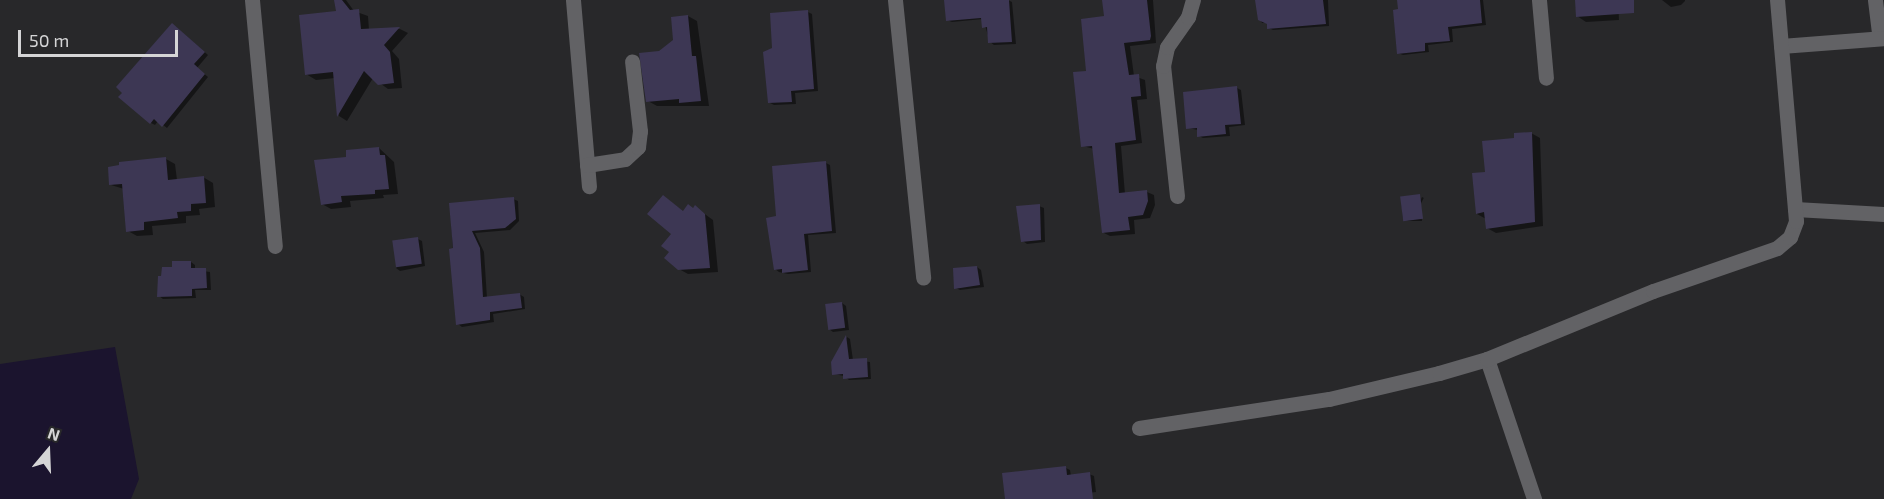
<!DOCTYPE html>
<style>
body{margin:0}
#map{position:relative;width:1884px;height:499px;overflow:hidden;background:#28282a;font-family:"Exo 2",sans-serif}
div>[style]{position:absolute}
.water>*{inset:0;background:#1b142e}
.shadow>*{inset:0;background:#0007;transform-origin:0 0}
.building>*{inset:0;background:#3d3754;transform-origin:0 0}
.minor>*{height:15px;margin:-7.5px;padding:0 7.5px;transform-origin:7.5px;border-radius:7.5px;background:#626265}
span{translate:-50% -50%;white-space:nowrap;text-align:center;line-height:1.15;-webkit-text-stroke:5px #28282a;paint-order:stroke}
.north{position:absolute;left:18px;top:421px;width:60px;height:60px;-webkit-text-stroke:4px #28282a;paint-order:stroke;rotate:19deg;font-size:16px;font-weight:700;line-height:24px;text-align:center;color:#d5d5d6}
.north::after{content:'';display:block;margin:auto;width:21px;height:27px;background:#d5d5d6;clip-path:polygon(50% 0,100% 100%,50% 72%,0 100%)}
.scale{position:absolute;left:18px;top:30px;width:160px;height:27px;box-sizing:border-box;border:3px solid #d5d5d6;border-top:0;padding-left:8px;font-size:18px;line-height:21px;white-space:nowrap;color:#d5d5d6;-webkit-text-stroke:4px #28282a;paint-order:stroke}
</style>
<div id="map">
<div class="water">
<div style="clip-path:polygon(115px 347px,139px 479px,131px 499px,0 499px,0 364px)"></div>
</div>
<div class="shadow">
<div style="clip-path:polygon(336px 0,346px 0,354px 11px,368px 16px,369px 30px,400px 29px,408px 33px,392px 51px,399px 59px,402px 88px,388px 89px,373px 78px,347px 121px,339px 116px,335px 78px,316px 80px,306px 74px,338px 13px)"></div>
<div style="clip-path:polygon(946px 0,1008px 0,1012px 2px,1016px 44px,994px 45px,990px 42px,983px 19px,952px 22px,947px 20px)"></div>
<div style="clip-path:polygon(1104px 0,1153px 0,1156px 43px,1130px 46px,1134px 76px,1145px 80px,1147px 99px,1137px 100px,1142px 143px,1121px 146px,1125px 194px,1147px 192px,1154px 195px,1155px 205px,1150px 218px,1134px 220px,1135px 234px,1110px 236px,1104px 233px,1094px 149px,1083px 146px,1088px 72px,1106px 18px)"></div>
<div style="clip-path:polygon(1257px 0,1328px 0,1329px 26px,1273px 30px,1269px 28px,1275px 23px,1262px 23px,1258px 15px)"></div>
<div style="clip-path:polygon(1399px 0,1483px 0,1486px 25px,1452px 29px,1453px 42px,1428px 45px,1429px 52px,1403px 55px,1398px 53px)"></div>
<div style="clip-path:polygon(1576px 0,1618px 0,1619px 20px,1586px 22px,1577px 16px)"></div>
<div style="clip-path:polygon(1662px 0,1685px 0,1685px 1px,1681px 5px,1671px 7px)"></div>
<div style="clip-path:polygon(808px 12px,812px 14px,818px 91px,795px 93px,796px 104px,774px 105px,770px 103px)"></div>
<div style="clip-path:polygon(688px 16px,697px 21px,709px 106px,657px 106px,648px 101px,660px 52px,674px 41px)"></div>
<div style="clip-path:polygon(176px 27px,208px 55px,197px 68px,208px 77px,167px 128px,158px 121px,155px 125px,151px 123px)"></div>
<div style="clip-path:polygon(1237px 88px,1241px 90px,1245px 125px,1229px 127px,1230px 136px,1203px 138px,1199px 136px,1198px 130px,1188px 128px)"></div>
<div style="clip-path:polygon(1531px 133px,1540px 138px,1543px 226px,1496px 233px,1487px 228px,1486px 219px,1477px 214px,1487px 174px)"></div>
<div style="clip-path:polygon(379px 148px,394px 162px,398px 194px,383px 195px,384px 198px,350px 201px,351px 207px,331px 209px,322px 204px,348px 158px)"></div>
<div style="clip-path:polygon(166px 159px,175px 164px,177px 180px,203px 177px,213px 183px,215px 207px,199px 209px,200px 215px,186px 216px,186px 223px,152px 226px,153px 235px,137px 236px,128px 231px,124px 189px,111px 185px)"></div>
<div style="clip-path:polygon(826px 163px,830px 165px,836px 233px,808px 235px,811px 272px,788px 274px,779px 272px,775px 269px,778px 217px)"></div>
<div style="clip-path:polygon(1420px 195px,1422px 221px,1408px 221px,1403px 219px,1401px 197px)"></div>
<div style="clip-path:polygon(664px 197px,684px 212px,695px 207px,713px 220px,718px 272px,688px 274px,679px 269px,671px 252px,673px 234px)"></div>
<div style="left:1422px;top:197px;width:2px;height:23px;rotate:27deg"></div>
<div style="clip-path:polygon(513px 199px,518px 201px,519px 221px,510px 230px,475px 233px,484px 252px,487px 298px,519px 294px,524px 297px,525px 309px,493px 314px,494px 322px,462px 327px,458px 324px,450px 204px)"></div>
<div style="clip-path:polygon(1039px 206px,1044px 208px,1045px 242px,1027px 244px,1023px 241px)"></div>
<div style="clip-path:polygon(418px 239px,422px 241px,425px 266px,400px 271px,396px 268px)"></div>
<div style="clip-path:polygon(191px 262px,195px 265px,195px 270px,210px 272px,211px 290px,195px 290px,196px 298px,163px 299px,159px 296px)"></div>
<div style="clip-path:polygon(977px 267px,981px 270px,984px 287px,960px 290px,956px 288px)"></div>
<div style="clip-path:polygon(842px 303px,846px 306px,849px 330px,833px 332px,829px 329px)"></div>
<div style="clip-path:polygon(847px 337px,850px 339px,853px 360px,870px 362px,871px 379px,849px 380px,844px 376px,834px 374px,833px 362px)"></div>
<div style="clip-path:polygon(1066px 468px,1070px 470px,1071px 476px,1089px 474px,1094px 476px,1096px 492px,1073px 495px,1067px 499px,1007px 499px)"></div>
</div>
<div class="building">
<div style="clip-path:polygon(334px 0,342px 0,350px 10px,359px 9px,361px 29px,400px 27px,384px 45px,390px 52px,394px 83px,378px 85px,364px 71px,337px 117px,333px 72px,305px 75px,299px 15px,336px 11px)"></div>
<div style="clip-path:polygon(944px 0,1009px 0,1012px 42px,988px 43px,987px 27px,982px 28px,981px 18px,946px 21px)"></div>
<div style="clip-path:polygon(1102px 0,1147px 0,1151px 36px,1150px 40px,1124px 43px,1129px 75px,1139px 74px,1141px 96px,1131px 97px,1136px 140px,1115px 143px,1119px 193px,1147px 190px,1148px 201px,1143px 215px,1128px 217px,1130px 230px,1102px 233px,1092px 146px,1081px 147px,1073px 72px,1086px 71px,1081px 19px,1104px 16px)"></div>
<div style="clip-path:polygon(1255px 0,1323px 0,1326px 24px,1267px 29px,1267px 24px,1258px 20px)"></div>
<div style="clip-path:polygon(1397px 0,1480px 0,1482px 23px,1448px 27px,1450px 41px,1425px 43px,1425px 51px,1397px 54px,1393px 10px,1398px 9px)"></div>
<div style="clip-path:polygon(1575px 0,1634px 0,1634px 13px,1576px 17px)"></div>
<div style="clip-path:polygon(808px 10px,814px 89px,791px 91px,792px 102px,768px 103px,763px 52px,772px 48px,770px 13px)"></div>
<div style="clip-path:polygon(688px 15px,692px 56px,696px 56px,701px 101px,679px 103px,679px 99px,646px 102px,639px 53px,659px 51px,673px 40px,671px 17px)"></div>
<div style="clip-path:polygon(172px 23px,205px 52px,194px 64px,205px 74px,162px 127px,154px 119px,150px 124px,118px 97px,122px 93px,116px 87px)"></div>
<div style="clip-path:polygon(1237px 86px,1241px 124px,1225px 125px,1226px 134px,1197px 137px,1197px 128px,1186px 129px,1183px 92px)"></div>
<div style="clip-path:polygon(1532px 132px,1535px 222px,1486px 229px,1484px 212px,1476px 214px,1472px 173px,1485px 172px,1482px 141px,1514px 138px,1514px 133px)"></div>
<div style="clip-path:polygon(379px 147px,380px 155px,385px 155px,389px 189px,375px 190px,375px 194px,341px 196px,342px 202px,321px 205px,314px 160px,346px 157px,346px 150px)"></div>
<div style="clip-path:polygon(166px 157px,168px 180px,204px 176px,206px 203px,191px 204px,191px 211px,177px 212px,178px 218px,144px 222px,144px 230px,126px 232px,122px 184px,109px 185px,108px 167px,119px 165px,119px 162px)"></div>
<div style="clip-path:polygon(826px 161px,832px 231px,804px 234px,808px 270px,782px 273px,782px 269px,774px 270px,766px 218px,776px 216px,772px 166px)"></div>
<div style="left:1420px;top:194px;width:25px;height:20px;rotate:83deg"></div>
<div style="clip-path:polygon(663px 195px,683px 211px,688px 204px,693px 208px,695px 205px,705px 214px,710px 268px,678px 270px,664px 258px,669px 252px,661px 246px,671px 234px,647px 214px)"></div>
<div style="clip-path:polygon(514px 197px,516px 219px,505px 228px,472px 231px,480px 248px,483px 297px,520px 293px,522px 308px,490px 312px,490px 320px,456px 325px,449px 249px,453px 248px,449px 203px)"></div>
<div style="clip-path:polygon(1040px 204px,1041px 240px,1021px 242px,1016px 206px)"></div>
<div style="left:418px;top:237px;width:27px;height:26px;rotate:82deg"></div>
<div style="clip-path:polygon(172px 261px,191px 261px,191px 268px,206px 268px,207px 288px,192px 289px,192px 296px,157px 297px,158px 276px,161px 276px,162px 267px,172px 267px)"></div>
<div style="clip-path:polygon(977px 266px,980px 285px,954px 289px,953px 268px)"></div>
<div style="left:842px;top:302px;width:26px;height:17px;rotate:83deg"></div>
<div style="clip-path:polygon(846px 335px,849px 359px,867px 358px,868px 377px,843px 379px,843px 374px,832px 375px,831px 362px)"></div>
<div style="clip-path:polygon(1066px 466px,1067px 475px,1090px 472px,1093px 499px,1005px 499px,1002px 473px)"></div>
</div>
<div class="minor">
<div style="left:252px;top:0;width:247px;rotate:84.7deg"></div>
<div style="left:573px;top:0;width:187px;rotate:85.1deg"></div>
<div style="left:895px;top:0;width:279px;rotate:84.2deg"></div>
<div style="left:1539px;top:0;width:78px;rotate:84.9deg"></div>
<div style="left:1875px;top:0;width:38px;rotate:83deg"></div>
<div style="left:1781px;top:46px;width:103px;rotate:-4.4deg"></div>
<div style="left:587px;top:165px;width:38px;rotate:-9deg"></div>
<div style="left:625px;top:159px;width:18px;rotate:-43deg"></div>
<div style="left:638px;top:147px;width:16px;rotate:-83deg"></div>
<div style="left:640px;top:131px;width:70px;rotate:-96.5deg"></div>
<div style="left:1177px;top:196px;width:131px;rotate:-96.1deg"></div>
<div style="left:1163px;top:66px;width:19px;rotate:-78deg"></div>
<div style="left:1167px;top:47px;width:37px;rotate:-55deg"></div>
<div style="left:1188px;top:17px;width:18px;rotate:-74deg"></div>
<div style="left:1795px;top:209px;width:89px;rotate:3.2deg"></div>
<div style="left:1487px;top:359px;width:148px;rotate:71.4deg"></div>
<div style="left:1139px;top:428px;width:192px;rotate:-8.7deg"></div>
<div style="left:1329px;top:399px;width:113px;rotate:-13.3deg"></div>
<div style="left:1439px;top:373px;width:50px;rotate:-16.3deg"></div>
<div style="left:1487px;top:359px;width:179px;rotate:-22.3deg"></div>
<div style="left:1653px;top:291px;width:131px;rotate:-19.1deg"></div>
<div style="left:1777px;top:248px;width:17px;rotate:-40deg"></div>
<div style="left:1790px;top:237px;width:17px;rotate:-69deg"></div>
<div style="left:1796px;top:221px;width:222px;rotate:-94.9deg"></div>
</div>
<div class="north">N</div>
<div class="scale">50 m</div>
</div>
